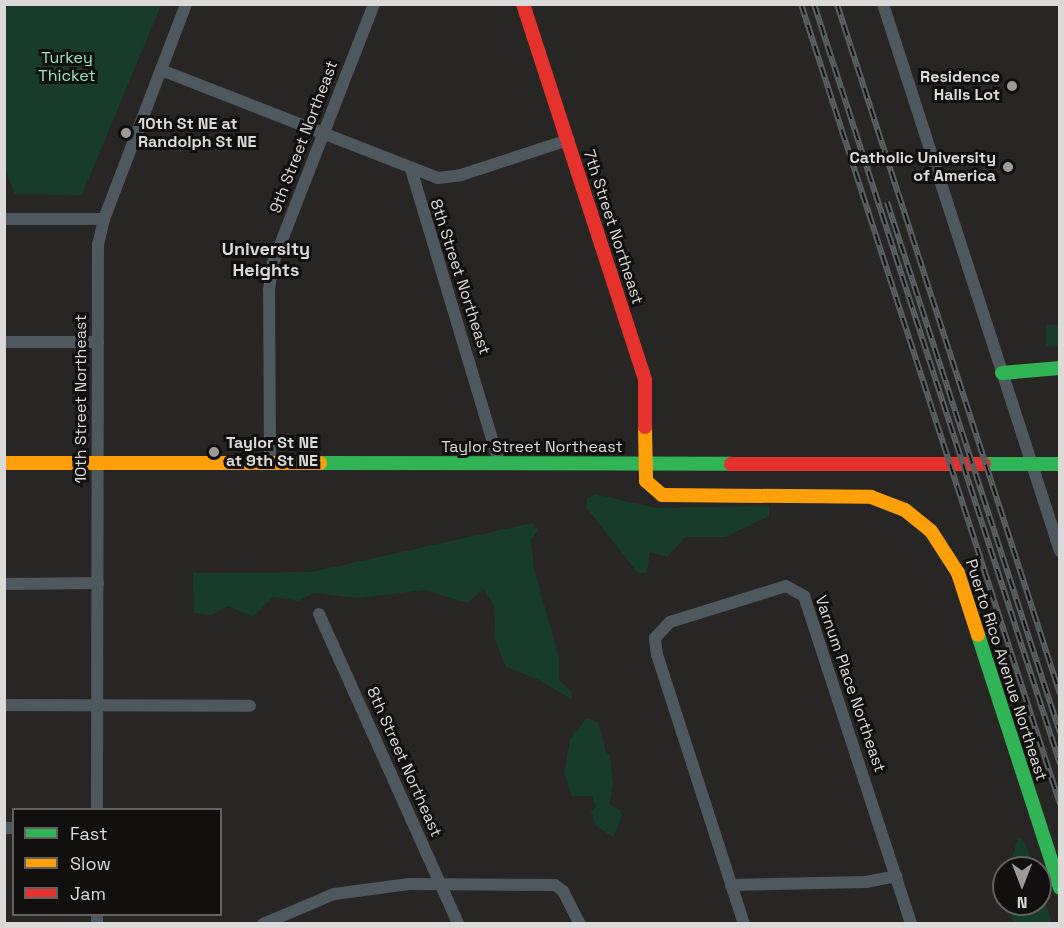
<!DOCTYPE html>
<style>
body{margin:0}
#map{position:relative;width:1064px;height:928px;overflow:hidden;background:#272624;font-family:"Space Grotesk",sans-serif}
div>[style]{position:absolute}
.green>*{inset:0;background:#183c2a;transform-origin:0 0}
.street>*{height:12px;margin:-6px;padding:0 6px;transform-origin:6px;border-radius:6px;background:#4d595e}
.fast>*{height:14px;margin:-7px;padding:0 7px;transform-origin:7px;border-radius:7px;background:#30b455}
.slow>*{height:14px;margin:-7px;padding:0 7px;transform-origin:7px;border-radius:7px;background:#ff9f0a}
.jam>*{height:14px;margin:-7px;padding:0 7px;transform-origin:7px;border-radius:7px;background:#e5322d}
.rail>*{height:6px;margin-top:-3px;transform-origin:0;background:repeating-linear-gradient(90deg,#11100e 0 11px,#596062 0 22px);box-sizing:border-box;border-block:2px solid #596062}
.dots>*{width:16px;height:16px;translate:-50% -50%;box-sizing:border-box;border:3px solid #11100e;border-radius:50%}
span{translate:-50% -50%;white-space:nowrap;text-align:center;line-height:1.15;-webkit-text-stroke:6px #11100e;paint-order:stroke}
.park-label{font-size:16px;color:#9be8be}
.poi-label{font-size:16px;color:#dbdad8;font-weight:700}
.right{translate:-100% -50%;text-align:right}
.left{translate:0 -50%;text-align:left}
.street-label{font-size:16px;color:#dbdad8}
.neighbourhood-label{font-size:18px;color:#dbdad8;font-weight:700}
.frame{position:absolute;inset:0;border:6px solid #dbdad8;pointer-events:none}
.legend{position:absolute;left:12px;top:808px;width:210px;height:108px;box-sizing:border-box;background:#11100e;border:2px solid #62615f;margin:0;padding:8px 10px;list-style:none;font-size:18px;color:#dbdad8}
.legend li{display:flex;align-items:center;gap:12px;height:30px}
.legend b{width:30px;border:2px solid #62615f}
.north{position:absolute;left:992px;top:856px;width:60px;height:60px;box-sizing:border-box;background:#11100e;border:2px solid #62615f;border-radius:50%;rotate:180deg;font-size:16px;font-weight:700;line-height:24px;text-align:center;color:#dbdad8}
.north::after{content:'';display:block;margin:auto;width:21px;height:27px;background:#9c9b99;clip-path:polygon(50% 0,100% 100%,50% 72%,0 100%)}
</style>
<div id="map">
<div class="green">
<div style="clip-path:polygon(4px 5px,161px 5px,82px 195px,15px 194px,5px 170px)"></div>
<div style="left:1046px;top:325px;width:13px;height:21px"></div>
<div style="clip-path:polygon(595px 494px,656px 508px,769px 506px,769px 516px,725px 537px,686px 537px,667px 557px,650px 552px,647px 573px,638px 573px,586px 507px,587px 499px)"></div>
<div style="clip-path:polygon(532px 523px,538px 530px,531px 540px,534px 569px,559px 658px,559px 680px,572px 692px,571px 699px,539px 680px,506px 667px,495px 639px,494px 606px,484px 589px,467px 603px,425px 590px,359px 598px,314px 593px,299px 601px,273px 597px,253px 617px,229px 606px,211px 615px,194px 613px,193px 573px,312px 572px)"></div>
<div style="clip-path:polygon(587px 718px,598px 722px,606px 752px,610px 755px,613px 785px,609px 804px,620px 810px,622px 816px,613px 837px,596px 826px,591px 812px,596px 806px,592px 796px,572px 796px,564px 773px,570px 739px)"></div>
<div style="clip-path:polygon(1018px 838px,1024px 841px,1035px 868px,1009px 868px)"></div>
<div style="clip-path:polygon(1040px 885px,1052px 923px,1013px 923px,1009px 904px,1040px 904px)"></div>
</div>
<div class="street">
<div style="left:883px;top:4px;width:575px;rotate:72.07deg"></div>
<div style="left:161px;top:70px;width:297px;rotate:21.3deg"></div>
<div style="left:438px;top:178px;width:23px;rotate:-7deg"></div>
<div style="left:461px;top:175px;width:113px;rotate:-18.1deg"></div>
<div style="left:411px;top:169px;width:307px;rotate:73.3deg"></div>
<div style="left:4px;top:219px;width:100px"></div>
<div style="left:4px;top:342px;width:94px"></div>
<div style="left:270px;top:463px;width:173px;rotate:-90.3deg"></div>
<div style="left:269px;top:290px;width:27px;rotate:-82deg"></div>
<div style="left:273px;top:263px;width:278px;rotate:-68.7deg"></div>
<div style="left:4px;top:584px;width:94px;rotate:-0.6deg"></div>
<div style="left:319px;top:614px;width:340px;rotate:65.8deg"></div>
<div style="left:4px;top:705px;width:246px;rotate:0.2deg"></div>
<div style="left:97px;top:810px;width:565px;rotate:-89.9deg"></div>
<div style="left:98px;top:245px;width:27px;rotate:-77deg"></div>
<div style="left:104px;top:219px;width:230px;rotate:-69.1deg"></div>
<div style="left:4px;top:828px;width:10px"></div>
<div style="left:731px;top:885px;width:135px;rotate:-1.3deg"></div>
<div style="left:866px;top:882px;width:31px;rotate:-11deg"></div>
<div style="left:97px;top:914px;width:10px;rotate:90deg"></div>
<div style="left:263px;top:924px;width:77px;rotate:-22.9deg"></div>
<div style="left:334px;top:894px;width:76px;rotate:-7.6deg"></div>
<div style="left:409px;top:884px;width:146px;rotate:0.4deg"></div>
<div style="left:555px;top:885px;width:10px;rotate:37deg"></div>
<div style="left:563px;top:891px;width:37px;rotate:63deg"></div>
<div style="left:744px;top:924px;width:283px;rotate:-107.9deg"></div>
<div style="left:657px;top:655px;width:17px;rotate:-97deg"></div>
<div style="left:655px;top:638px;width:22px;rotate:-47deg"></div>
<div style="left:670px;top:622px;width:121px;rotate:-17.2deg"></div>
<div style="left:786px;top:586px;width:21px;rotate:29deg"></div>
<div style="left:804px;top:596px;width:345px;rotate:71.9deg"></div>
</div>
<div class="fast">
<div style="left:1002px;top:373px;width:58px;rotate:-4.9deg"></div>
<div style="left:320px;top:463px;width:411px;rotate:0.1deg"></div>
<div style="left:984px;top:464px;width:76px"></div>
<div style="left:978px;top:635px;width:266px;rotate:72deg"></div>
</div>
<div class="slow">
<div style="left:645px;top:427px;width:54px;rotate:88.9deg"></div>
<div style="left:646px;top:481px;width:21px;rotate:41deg"></div>
<div style="left:662px;top:495px;width:209px;rotate:0.5deg"></div>
<div style="left:871px;top:497px;width:36px;rotate:21deg"></div>
<div style="left:905px;top:510px;width:33px;rotate:39deg"></div>
<div style="left:931px;top:531px;width:50px;rotate:57.3deg"></div>
<div style="left:958px;top:573px;width:65px;rotate:72.1deg"></div>
<div style="left:4px;top:463px;width:316px"></div>
</div>
<div class="jam">
<div style="left:523px;top:4px;width:395px;rotate:72deg"></div>
<div style="left:645px;top:380px;width:47px;rotate:90deg"></div>
<div style="left:731px;top:464px;width:253px"></div>
</div>
<div class="rail">
<div style="left:801px;top:4px;width:841px;rotate:72.06deg"></div>
<div style="left:814px;top:4px;width:799px;rotate:72.06deg"></div>
<div style="left:837px;top:4px;width:725px;rotate:72.09deg"></div>
<div style="left:887px;top:202px;width:558px;rotate:71.95deg"></div>
</div>
<div class="dots">
<div style="left:1012px;top:86px;background:#9c9b99"></div>
<div style="left:126px;top:133px;background:#9c9b99"></div>
<div style="left:1008px;top:167px;background:#9c9b99"></div>
<div style="left:214px;top:452px;background:#9c9b99"></div>
</div>
<div class="park-label">
<span style="left:67px;top:67px">Turkey<br>Thicket</span>
</div>
<div class="poi-label">
<span class="right" style="left:1000px;top:86px">Residence<br>Halls Lot</span>
<span class="left" style="left:138px;top:133px">10th St NE at<br>Randolph St NE</span>
<span class="right" style="left:996px;top:167px">Catholic University<br>of America</span>
<span class="left" style="left:226px;top:452px">Taylor St NE<br>at 9th St NE</span>
</div>
<div class="street-label">
<span style="left:304px;top:137px;rotate:-69deg">9th Street Northeast</span>
<span style="left:613px;top:227px;rotate:72deg">7th Street Northeast</span>
<span style="left:460px;top:277px;rotate:72deg">8th Street Northeast</span>
<span style="left:81px;top:399px;rotate:-90deg">10th Street Northeast</span>
<span style="left:532px;top:447px">Taylor Street Northeast</span>
<span style="left:1006px;top:670px;rotate:72deg">Puerto Rico Avenue Northeast</span>
<span style="left:850px;top:684px;rotate:71deg">Varnum Place Northeast</span>
<span style="left:404px;top:762px;rotate:66deg">8th Street Northeast</span>
</div>
<div class="neighbourhood-label">
<span style="left:266px;top:260px">University<br>Heights</span>
</div>
<div class="frame"></div>
<ul class="legend">
<li><b style="height:8px;background:#30b455"></b>Fast</li>
<li><b style="height:8px;background:#ff9f0a"></b>Slow</li>
<li><b style="height:8px;background:#e5322d"></b>Jam</li>
</ul>
<div class="north">N</div>
</div>
